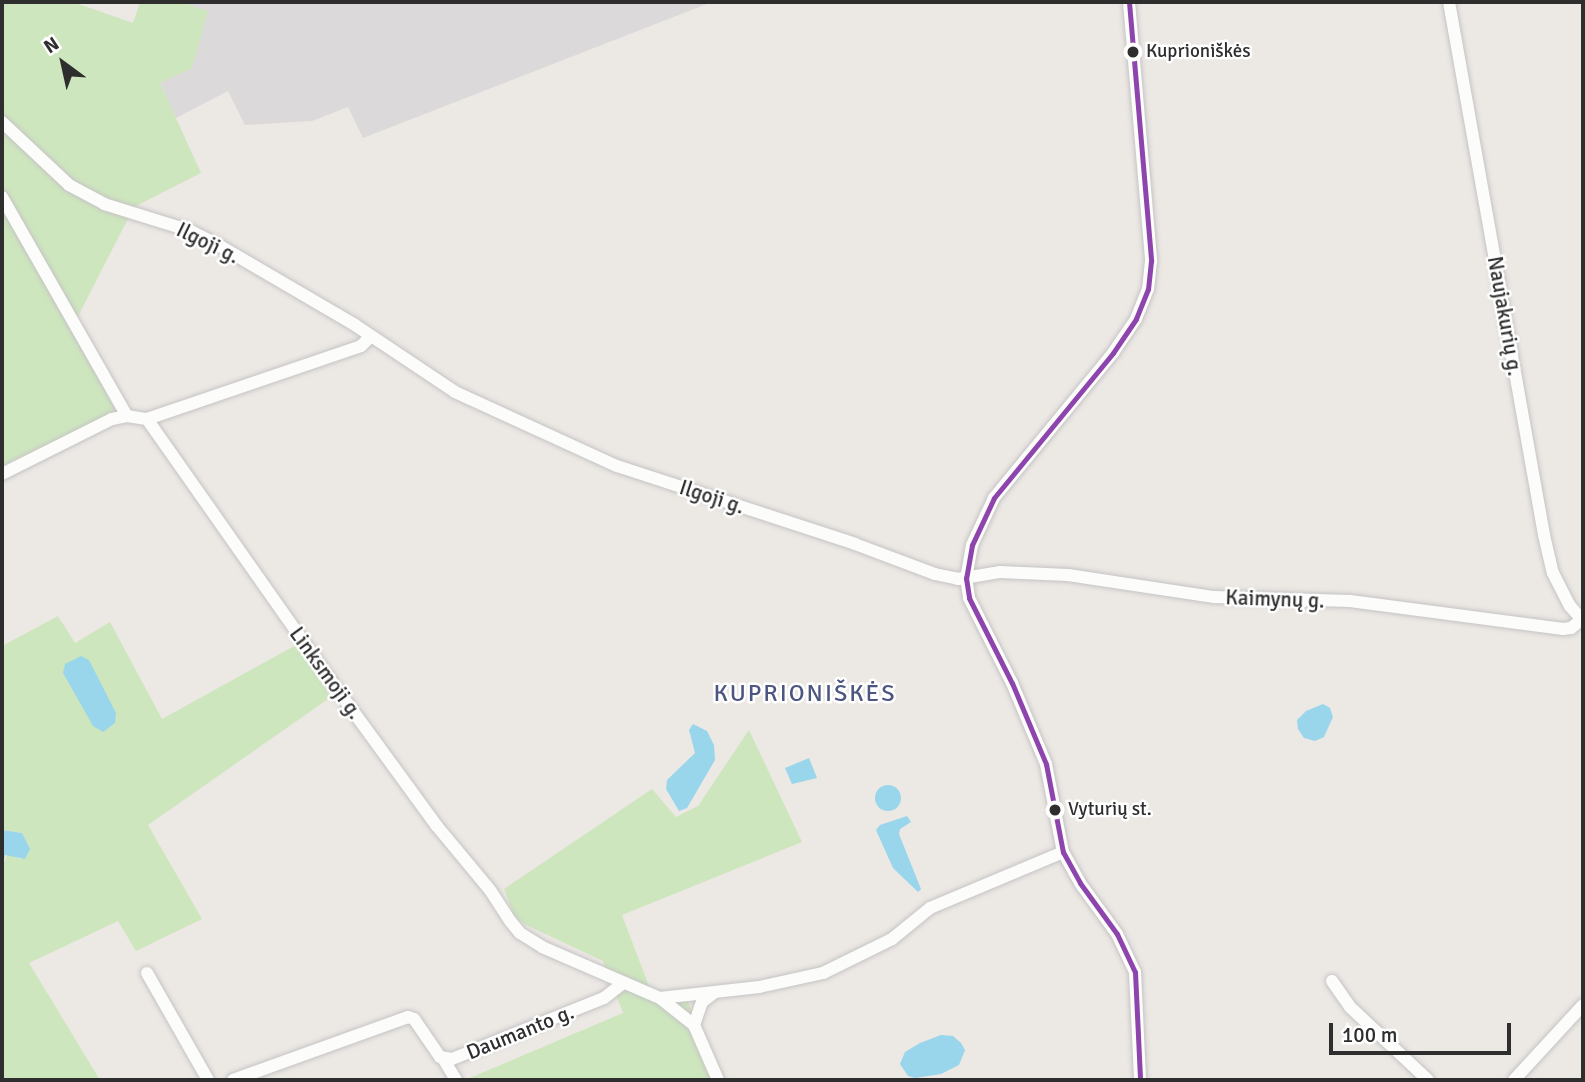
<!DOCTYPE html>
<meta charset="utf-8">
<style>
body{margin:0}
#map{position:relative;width:1585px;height:1082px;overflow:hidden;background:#ece8e4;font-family:Signika,sans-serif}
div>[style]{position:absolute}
.industrial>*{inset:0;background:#dcd9db}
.green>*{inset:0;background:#cee6be}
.water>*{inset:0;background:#99d6ec}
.round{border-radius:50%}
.roads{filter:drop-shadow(0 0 2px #c5c4c5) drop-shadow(0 0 2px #c5c4c5)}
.minor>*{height:12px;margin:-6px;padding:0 6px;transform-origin:6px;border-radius:6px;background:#fcfcfb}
.bus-1>*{height:5px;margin:-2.5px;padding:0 2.5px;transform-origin:2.5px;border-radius:2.5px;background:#8e44ad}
.dots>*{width:19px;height:19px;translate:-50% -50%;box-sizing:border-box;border:4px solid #fff;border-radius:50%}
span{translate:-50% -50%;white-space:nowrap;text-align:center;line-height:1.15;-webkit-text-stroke:5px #fff;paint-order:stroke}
.bus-label{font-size:19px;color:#2e2e2e}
.left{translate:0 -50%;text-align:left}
.street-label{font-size:21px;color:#2e2e2e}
.quarter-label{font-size:24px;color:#4d5680;letter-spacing:2px}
.frame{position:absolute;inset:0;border:4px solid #2e2e2e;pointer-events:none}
.north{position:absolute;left:28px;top:28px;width:70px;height:70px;-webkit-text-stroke:5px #fff;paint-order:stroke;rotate:327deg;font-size:19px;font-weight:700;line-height:28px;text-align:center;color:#2e2e2e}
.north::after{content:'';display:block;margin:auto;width:24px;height:32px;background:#2e2e2e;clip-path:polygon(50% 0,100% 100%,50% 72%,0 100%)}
.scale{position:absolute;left:1329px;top:1023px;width:182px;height:32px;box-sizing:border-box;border:4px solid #2e2e2e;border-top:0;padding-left:9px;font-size:21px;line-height:24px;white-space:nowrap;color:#2e2e2e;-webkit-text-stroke:5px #fff;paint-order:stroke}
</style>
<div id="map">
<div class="industrial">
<div style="clip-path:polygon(181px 2px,712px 2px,363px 138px,348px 107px,312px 121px,245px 125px,228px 91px,176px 118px,160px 83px,192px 68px,207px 11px)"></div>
</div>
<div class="green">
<div style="clip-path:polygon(2px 2px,73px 2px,133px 23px,140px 2px,181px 2px,208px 11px,192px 68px,160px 83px,201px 173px,134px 207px,72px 328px,116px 411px,2px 466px)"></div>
<div style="clip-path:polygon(58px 616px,75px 643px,110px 622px,162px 719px,296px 645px,331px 697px,148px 825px,202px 919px,136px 951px,118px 921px,29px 963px,100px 1080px,2px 1080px,2px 868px,7px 854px,21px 859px,22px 833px,2px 830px,2px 646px)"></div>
<div style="clip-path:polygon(749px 730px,802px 842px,622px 915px,655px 1002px,688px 1001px,714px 1080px,465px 1080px,623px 1013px,603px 961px,524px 924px,514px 915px,504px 889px,652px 789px,676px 817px,698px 806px)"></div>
</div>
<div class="water">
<div style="clip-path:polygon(81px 656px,89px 660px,116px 713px,115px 723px,103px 732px,93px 726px,63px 673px,65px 664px)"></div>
<div style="clip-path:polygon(1323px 704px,1330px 708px,1333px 717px,1324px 737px,1315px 741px,1304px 738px,1298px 729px,1297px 720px,1306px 711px)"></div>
<div style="clip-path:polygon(693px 724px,707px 731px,714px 745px,715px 760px,687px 808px,679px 811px,666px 789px,667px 780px,695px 753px,689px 730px)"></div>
<div style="clip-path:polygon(809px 758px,817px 778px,792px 784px,785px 768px)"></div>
<div class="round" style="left:875px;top:785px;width:26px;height:26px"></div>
<div style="clip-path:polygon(907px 816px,911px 822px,900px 829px,899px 834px,921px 889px,918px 892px,893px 868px,876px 830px,880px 825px)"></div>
<div style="clip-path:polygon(2px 830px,22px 833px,30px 849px,25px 859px,5px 855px,2px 868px)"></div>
<div style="clip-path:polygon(941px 1035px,953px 1036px,961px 1043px,965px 1050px,959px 1065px,941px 1074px,915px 1078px,908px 1076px,900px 1064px,905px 1052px,920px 1043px)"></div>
</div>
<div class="roads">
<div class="minor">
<div style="left:1129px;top:2px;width:260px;rotate:85.1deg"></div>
<div style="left:1151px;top:261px;width:28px;rotate:96deg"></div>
<div style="left:1148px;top:289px;width:32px;rotate:112deg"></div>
<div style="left:1136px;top:319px;width:41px;rotate:124.1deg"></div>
<div style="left:1113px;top:353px;width:188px;rotate:129.4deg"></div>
<div style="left:994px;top:498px;width:52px;rotate:115.1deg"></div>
<div style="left:972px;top:545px;width:34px;rotate:100deg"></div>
<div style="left:966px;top:578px;width:20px;rotate:81deg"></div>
<div style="left:969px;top:598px;width:95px;rotate:63.2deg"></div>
<div style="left:1012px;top:683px;width:88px;rotate:67.2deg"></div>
<div style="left:1046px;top:764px;width:90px;rotate:79.1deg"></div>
<div style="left:1063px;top:852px;width:35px;rotate:61deg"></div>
<div style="left:1080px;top:883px;width:63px;rotate:54deg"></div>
<div style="left:1117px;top:934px;width:42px;rotate:64.7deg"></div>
<div style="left:1135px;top:972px;width:108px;rotate:87.3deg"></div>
<div style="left:1449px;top:2px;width:541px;rotate:79.89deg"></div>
<div style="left:1544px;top:535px;width:39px;rotate:77deg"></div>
<div style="left:1553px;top:573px;width:37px;rotate:63deg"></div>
<div style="left:1570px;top:606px;width:20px;rotate:49deg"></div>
<div style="left:2px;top:122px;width:92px;rotate:43.2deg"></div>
<div style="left:69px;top:185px;width:40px;rotate:28deg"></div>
<div style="left:104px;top:204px;width:91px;rotate:17.2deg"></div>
<div style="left:191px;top:231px;width:33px;rotate:27deg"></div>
<div style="left:220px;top:246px;width:156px;rotate:30.3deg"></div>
<div style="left:355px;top:325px;width:120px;rotate:33.8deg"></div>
<div style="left:455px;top:392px;width:178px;rotate:24.6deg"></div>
<div style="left:617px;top:466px;width:250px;rotate:18.1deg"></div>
<div style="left:855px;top:544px;width:85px;rotate:20.6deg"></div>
<div style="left:935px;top:574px;width:24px;rotate:12deg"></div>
<div style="left:958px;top:579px;width:43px;rotate:-9.5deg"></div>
<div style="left:1000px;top:572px;width:68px;rotate:2.5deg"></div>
<div style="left:1068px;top:575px;width:148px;rotate:8.6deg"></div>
<div style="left:1214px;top:597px;width:136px;rotate:1.7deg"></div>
<div style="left:1350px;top:601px;width:215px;rotate:7.5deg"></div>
<div style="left:1563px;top:629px;width:8px;rotate:-7deg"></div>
<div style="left:1571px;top:628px;width:13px;rotate:-39deg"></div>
<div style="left:2px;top:197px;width:252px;rotate:60.3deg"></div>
<div style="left:127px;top:416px;width:20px;rotate:9deg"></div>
<div style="left:147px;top:419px;width:339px;rotate:54.9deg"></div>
<div style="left:342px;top:696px;width:160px;rotate:53.9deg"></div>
<div style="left:436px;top:825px;width:85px;rotate:50.3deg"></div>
<div style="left:490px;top:890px;width:38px;rotate:57deg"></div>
<div style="left:511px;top:922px;width:14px;rotate:51deg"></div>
<div style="left:520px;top:933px;width:26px;rotate:32deg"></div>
<div style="left:542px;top:947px;width:129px;rotate:23.4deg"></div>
<div style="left:660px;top:998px;width:43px;rotate:38.5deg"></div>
<div style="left:694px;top:1025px;width:60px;rotate:66.4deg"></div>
<div style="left:147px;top:419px;width:226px;rotate:-18.8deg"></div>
<div style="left:361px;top:346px;width:14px;rotate:-45deg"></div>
<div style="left:2px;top:474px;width:123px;rotate:-26.6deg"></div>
<div style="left:112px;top:419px;width:15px;rotate:-11deg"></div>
<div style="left:147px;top:973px;width:123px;rotate:60.3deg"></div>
<div style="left:1332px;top:981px;width:32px;rotate:55deg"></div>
<div style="left:1350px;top:1007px;width:107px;rotate:43.1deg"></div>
<div style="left:660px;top:998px;width:100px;rotate:-6.3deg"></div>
<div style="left:759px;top:987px;width:66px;rotate:-12.3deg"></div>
<div style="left:823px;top:973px;width:77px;rotate:-26.2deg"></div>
<div style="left:892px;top:939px;width:49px;rotate:-39.2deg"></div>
<div style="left:930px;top:908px;width:144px;rotate:-22.8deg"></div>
<div style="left:694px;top:1025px;width:24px;rotate:-71deg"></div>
<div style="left:702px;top:1002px;width:16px;rotate:-38deg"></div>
<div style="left:444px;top:1060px;width:23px;rotate:59deg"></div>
<div style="left:233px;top:1080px;width:186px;rotate:-19.8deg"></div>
<div style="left:408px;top:1017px;width:6px;rotate:18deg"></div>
<div style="left:414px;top:1019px;width:46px;rotate:55.6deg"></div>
<div style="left:440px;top:1057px;width:12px;rotate:9deg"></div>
<div style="left:452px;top:1059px;width:164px;rotate:-21.9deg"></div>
<div style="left:604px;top:998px;width:24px;rotate:-38deg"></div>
<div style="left:1514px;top:1080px;width:102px;rotate:-47.4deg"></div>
</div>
</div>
<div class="bus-1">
<div style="left:1129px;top:2px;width:260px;rotate:85.1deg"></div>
<div style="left:1151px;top:261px;width:28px;rotate:96deg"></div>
<div style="left:1148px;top:289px;width:32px;rotate:112deg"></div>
<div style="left:1136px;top:319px;width:41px;rotate:124.1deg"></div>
<div style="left:1113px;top:353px;width:188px;rotate:129.4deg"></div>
<div style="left:994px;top:498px;width:52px;rotate:115.1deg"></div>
<div style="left:972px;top:545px;width:34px;rotate:100deg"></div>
<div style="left:966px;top:578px;width:20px;rotate:81deg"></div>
<div style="left:969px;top:598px;width:95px;rotate:63.2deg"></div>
<div style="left:1012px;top:683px;width:88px;rotate:67.2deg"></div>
<div style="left:1046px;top:764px;width:90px;rotate:79.1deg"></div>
<div style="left:1063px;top:852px;width:35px;rotate:61deg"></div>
<div style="left:1080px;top:883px;width:63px;rotate:54deg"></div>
<div style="left:1117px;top:934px;width:42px;rotate:64.7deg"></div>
<div style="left:1135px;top:972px;width:108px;rotate:87.3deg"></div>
</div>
<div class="dots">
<div style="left:1133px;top:52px;background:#2e2e2e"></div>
<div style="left:1055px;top:810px;background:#2e2e2e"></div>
</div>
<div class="bus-label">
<span class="left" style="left:1146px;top:52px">Kuprioniškės</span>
<span class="left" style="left:1068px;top:810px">Vyturių st.</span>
</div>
<div class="street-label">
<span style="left:208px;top:243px;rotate:26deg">Ilgoji g.</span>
<span style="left:1505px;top:316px;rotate:80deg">Naujakurių g.</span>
<span style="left:712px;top:497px;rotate:18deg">Ilgoji g.</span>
<span style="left:1275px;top:599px;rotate:2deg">Kaimynų g.</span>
<span style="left:326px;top:673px;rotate:54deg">Linksmoji g.</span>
<span style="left:520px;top:1032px;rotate:-22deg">Daumanto g.</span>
</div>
<div class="quarter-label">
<span style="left:805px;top:694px">KUPRIONIŠKĖS</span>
</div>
<div class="frame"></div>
<div class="north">N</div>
<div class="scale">100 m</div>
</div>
